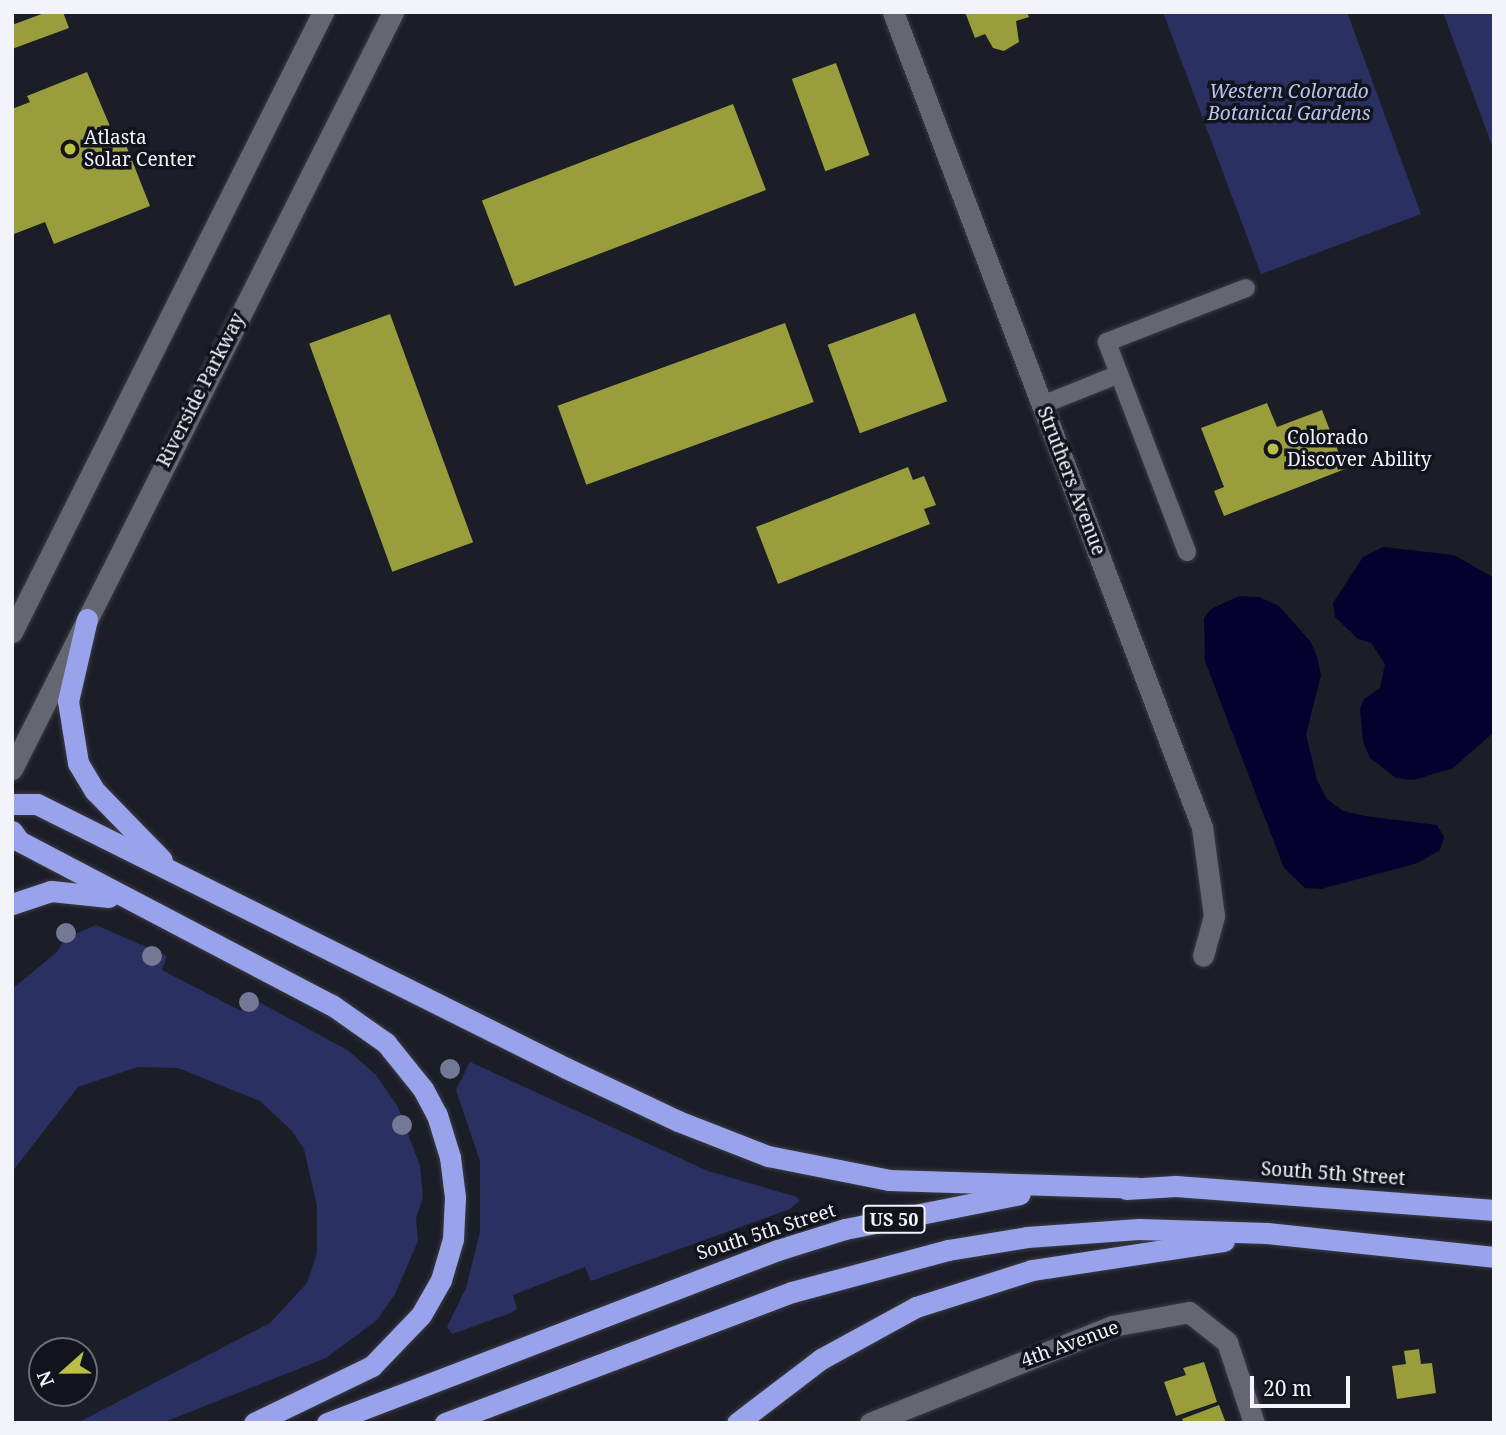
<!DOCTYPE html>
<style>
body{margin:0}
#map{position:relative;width:1506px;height:1435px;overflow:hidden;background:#1b1d27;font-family:"Noto Serif",serif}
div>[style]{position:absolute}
.green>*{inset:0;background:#2b3062}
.water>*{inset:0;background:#06002f}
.building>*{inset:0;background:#999d3c;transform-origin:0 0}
.roads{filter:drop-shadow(0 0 2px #3a3b43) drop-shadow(0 0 2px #3a3b43)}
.lane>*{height:18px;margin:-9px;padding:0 9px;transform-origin:9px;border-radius:9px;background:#646672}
.street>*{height:21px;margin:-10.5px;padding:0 10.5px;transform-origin:10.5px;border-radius:10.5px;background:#646672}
.secondary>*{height:21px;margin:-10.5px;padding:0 10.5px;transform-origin:10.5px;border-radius:10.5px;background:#646672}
.highway>*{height:21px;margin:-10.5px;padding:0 10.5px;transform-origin:10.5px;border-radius:10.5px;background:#98a3eb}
.trees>*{width:20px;height:20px;margin:-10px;border-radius:50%;background:#737894}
.dots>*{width:19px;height:19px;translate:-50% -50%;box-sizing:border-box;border:4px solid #12141d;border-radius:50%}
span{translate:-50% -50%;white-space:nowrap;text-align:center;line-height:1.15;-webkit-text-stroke:7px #12141d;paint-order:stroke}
.shield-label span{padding:2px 5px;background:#12141d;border:2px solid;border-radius:5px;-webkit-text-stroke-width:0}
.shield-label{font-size:18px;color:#f3f4fb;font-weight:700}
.park-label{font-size:19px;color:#bbc3ed;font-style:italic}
.poi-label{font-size:19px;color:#f3f4fb}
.left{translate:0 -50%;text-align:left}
.street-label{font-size:19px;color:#f3f4fb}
.frame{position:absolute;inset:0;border:14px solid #f3f4fb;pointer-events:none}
.north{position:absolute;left:28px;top:1337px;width:70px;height:70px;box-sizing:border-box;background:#12141d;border:2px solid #6c6e76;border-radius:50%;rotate:249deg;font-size:19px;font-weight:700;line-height:28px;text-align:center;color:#f3f4fb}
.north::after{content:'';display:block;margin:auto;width:24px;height:32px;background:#bbc044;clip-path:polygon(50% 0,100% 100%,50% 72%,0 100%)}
.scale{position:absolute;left:1250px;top:1376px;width:100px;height:32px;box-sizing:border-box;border:4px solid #f3f4fb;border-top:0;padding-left:9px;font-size:21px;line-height:24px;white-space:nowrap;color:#f3f4fb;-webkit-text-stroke:5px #12141d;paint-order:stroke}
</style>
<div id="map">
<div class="green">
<div style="clip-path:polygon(1163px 12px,1347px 12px,1421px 214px,1261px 274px)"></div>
<div style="clip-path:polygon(1443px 12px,1494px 12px,1494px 151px)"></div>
<div style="clip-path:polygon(96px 925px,167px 956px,162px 970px,241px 1011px,248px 996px,349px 1051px,376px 1075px,398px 1107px,420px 1166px,423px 1198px,416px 1218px,418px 1241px,395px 1294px,377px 1320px,326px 1358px,162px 1423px,77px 1423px,270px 1323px,307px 1283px,317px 1253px,317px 1206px,304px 1149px,292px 1131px,260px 1101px,178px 1068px,138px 1067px,78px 1087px,12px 1172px,12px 989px,57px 952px,66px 938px)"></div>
<div style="clip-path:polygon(470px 1062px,708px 1171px,797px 1197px,799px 1201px,790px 1209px,591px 1281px,585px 1267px,513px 1295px,517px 1309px,511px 1313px,452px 1334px,447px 1327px,466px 1288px,480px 1232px,480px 1161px,456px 1090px)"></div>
</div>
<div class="water">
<div style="clip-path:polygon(1383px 547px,1454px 555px,1494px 578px,1494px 732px,1453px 768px,1414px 780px,1396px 778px,1370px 758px,1363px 742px,1360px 709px,1364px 699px,1380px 688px,1385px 664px,1371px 643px,1358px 639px,1335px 617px,1333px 603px,1363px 557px)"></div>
<div style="clip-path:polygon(1239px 596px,1259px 597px,1279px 606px,1310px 641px,1317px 656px,1321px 675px,1306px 734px,1317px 780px,1327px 799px,1343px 811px,1365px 816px,1437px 825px,1444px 837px,1440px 850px,1418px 863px,1321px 889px,1305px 888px,1284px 868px,1205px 661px,1204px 618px,1211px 609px)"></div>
</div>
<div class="building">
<div style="clip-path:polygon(47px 12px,63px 12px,69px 28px,12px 49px,12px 25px)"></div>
<div style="clip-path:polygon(965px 12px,1027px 12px,1029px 17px,1016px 21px,1019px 42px,1004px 51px,993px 48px,985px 34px,975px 38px)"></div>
<div style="left:836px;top:63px;width:98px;height:47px;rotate:70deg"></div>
<div style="clip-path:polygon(87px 72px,115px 138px,122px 135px,150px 206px,54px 244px,45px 222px,14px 234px,12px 109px,30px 102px,27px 96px)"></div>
<div style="left:733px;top:104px;width:92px;height:269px;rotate:69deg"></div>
<div style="left:915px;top:313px;width:94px;height:93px;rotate:70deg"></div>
<div style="left:390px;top:314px;width:243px;height:86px;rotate:70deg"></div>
<div style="left:785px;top:323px;width:84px;height:242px;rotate:70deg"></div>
<div style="clip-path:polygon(1267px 403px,1277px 427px,1322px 410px,1345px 469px,1224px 516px,1214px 491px,1224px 487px,1201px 428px)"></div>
<div style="clip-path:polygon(908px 467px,913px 480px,924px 476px,936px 505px,924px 509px,930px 524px,778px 584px,756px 527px)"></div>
<div style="clip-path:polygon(1419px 1349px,1421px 1364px,1432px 1363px,1436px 1393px,1397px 1399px,1392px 1366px,1406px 1364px,1404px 1351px)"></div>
<div style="clip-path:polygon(1204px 1362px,1217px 1402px,1176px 1416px,1164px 1382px,1186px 1375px,1183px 1368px)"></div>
<div style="clip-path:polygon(1219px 1405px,1226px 1423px,1184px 1423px,1182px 1419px)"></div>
</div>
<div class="roads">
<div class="lane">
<div style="left:1042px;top:405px;width:83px;rotate:-21.9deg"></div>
<div style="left:1187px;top:552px;width:225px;rotate:-110.9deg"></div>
<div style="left:1107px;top:342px;width:149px;rotate:-21.2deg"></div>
</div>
<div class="street">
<div style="left:893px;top:12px;width:872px;rotate:69.24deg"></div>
<div style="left:1202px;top:827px;width:90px;rotate:82.3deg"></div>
<div style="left:1214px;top:916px;width:41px;rotate:105.4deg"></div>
<div style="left:870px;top:1423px;width:261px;rotate:-21.8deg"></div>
<div style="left:1112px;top:1326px;width:78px;rotate:-10.3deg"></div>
<div style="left:1189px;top:1312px;width:48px;rotate:38.3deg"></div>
<div style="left:1227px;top:1342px;width:85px;rotate:71.6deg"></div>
</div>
<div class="secondary">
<div style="left:12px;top:632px;width:694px;rotate:-63.36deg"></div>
<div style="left:12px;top:769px;width:847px;rotate:-63.28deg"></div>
</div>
<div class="highway">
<div style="left:87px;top:619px;width:84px;rotate:103deg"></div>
<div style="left:68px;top:701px;width:63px;rotate:80.8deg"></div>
<div style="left:78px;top:763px;width:33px;rotate:59deg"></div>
<div style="left:95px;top:791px;width:96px;rotate:45.8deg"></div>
<div style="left:12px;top:804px;width:25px"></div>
<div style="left:37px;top:804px;width:591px;rotate:26.52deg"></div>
<div style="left:566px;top:1068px;width:124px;rotate:25.3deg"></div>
<div style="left:678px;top:1121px;width:97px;rotate:21.3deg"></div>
<div style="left:768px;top:1156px;width:123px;rotate:11.2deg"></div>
<div style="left:889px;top:1180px;width:248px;rotate:1.8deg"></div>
<div style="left:12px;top:831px;width:12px;rotate:55deg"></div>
<div style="left:19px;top:841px;width:353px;rotate:27.7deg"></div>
<div style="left:332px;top:1005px;width:66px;rotate:35.1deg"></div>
<div style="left:386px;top:1043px;width:59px;rotate:51.2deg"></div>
<div style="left:423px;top:1089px;width:30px;rotate:62deg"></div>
<div style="left:437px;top:1115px;width:44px;rotate:72.8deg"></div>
<div style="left:450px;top:1157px;width:40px;rotate:82.9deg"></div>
<div style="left:455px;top:1197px;width:42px;rotate:92.7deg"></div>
<div style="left:453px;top:1239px;width:43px;rotate:106.3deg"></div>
<div style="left:441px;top:1280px;width:40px;rotate:119.7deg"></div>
<div style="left:421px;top:1315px;width:71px;rotate:133.9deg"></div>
<div style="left:372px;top:1366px;width:131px;rotate:154.2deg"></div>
<div style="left:12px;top:904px;width:41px;rotate:-18.4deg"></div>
<div style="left:51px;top:891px;width:58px;rotate:5.9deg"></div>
<div style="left:1126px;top:1189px;width:50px;rotate:-3.4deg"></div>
<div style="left:1176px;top:1186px;width:319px;rotate:4.3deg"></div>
<div style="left:327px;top:1423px;width:483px;rotate:-21deg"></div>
<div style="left:778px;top:1250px;width:70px;rotate:-17.4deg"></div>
<div style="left:845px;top:1229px;width:178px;rotate:-11.3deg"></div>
<div style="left:445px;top:1423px;width:371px;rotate:-20.7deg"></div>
<div style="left:792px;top:1292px;width:162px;rotate:-15.1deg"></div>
<div style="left:948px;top:1250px;width:80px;rotate:-9.3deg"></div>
<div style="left:1027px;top:1237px;width:112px;rotate:-4.1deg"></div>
<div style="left:1139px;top:1229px;width:128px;rotate:1.8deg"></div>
<div style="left:1267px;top:1233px;width:228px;rotate:6deg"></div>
<div style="left:737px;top:1423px;width:106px;rotate:-37.3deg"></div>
<div style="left:821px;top:1359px;width:108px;rotate:-28.7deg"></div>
<div style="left:916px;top:1307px;width:122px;rotate:-17.7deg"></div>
<div style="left:1032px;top:1270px;width:194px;rotate:-8.6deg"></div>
</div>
</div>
<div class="trees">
<div style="left:66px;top:933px"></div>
<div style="left:152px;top:956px"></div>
<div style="left:249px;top:1002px"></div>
<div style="left:450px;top:1069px"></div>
<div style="left:402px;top:1125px"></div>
</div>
<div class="dots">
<div style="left:70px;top:149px;background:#bbc044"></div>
<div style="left:1273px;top:449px;background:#bbc044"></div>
</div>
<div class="shield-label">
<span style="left:894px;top:1219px">US 50</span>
</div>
<div class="park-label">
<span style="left:1289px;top:103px">Western Colorado<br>Botanical Gardens</span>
</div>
<div class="poi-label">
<span class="left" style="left:84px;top:149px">Atlasta<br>Solar Center</span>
<span class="left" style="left:1287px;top:449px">Colorado<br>Discover Ability</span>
</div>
<div class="street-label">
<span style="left:201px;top:390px;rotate:-63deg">Riverside Parkway</span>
<span style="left:1071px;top:481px;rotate:69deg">Struthers Avenue</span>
<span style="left:1333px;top:1174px;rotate:4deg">South 5th Street</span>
<span style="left:766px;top:1232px;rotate:-18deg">South 5th Street</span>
<span style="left:1070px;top:1344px;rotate:-20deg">4th Avenue</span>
</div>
<div class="frame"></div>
<div class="north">N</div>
<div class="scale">20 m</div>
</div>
